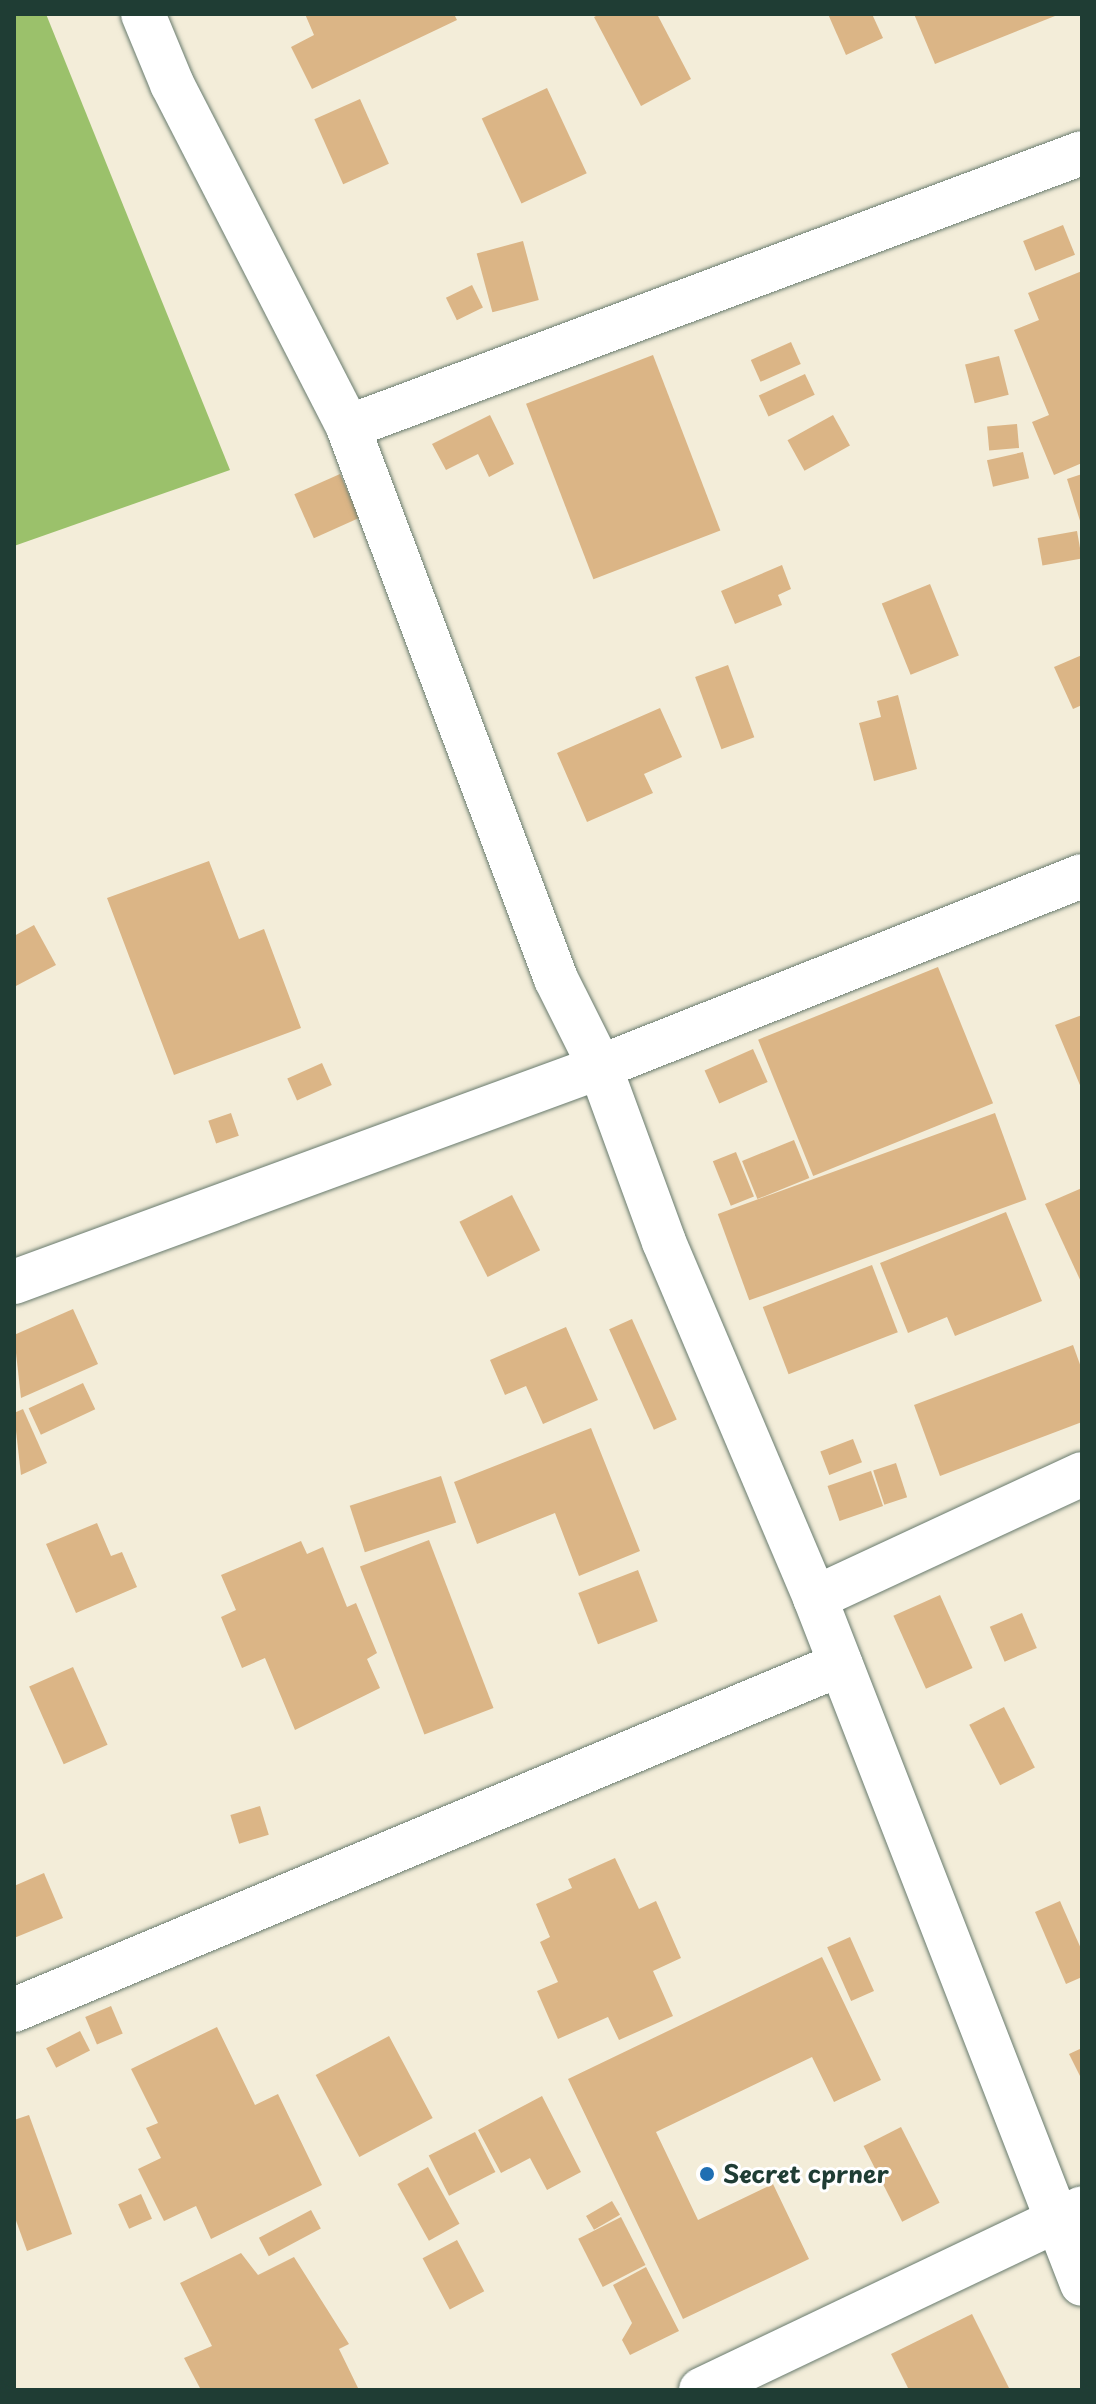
<!DOCTYPE html>
<style>
body{margin:0}
#map{position:relative;width:1096px;height:2404px;overflow:hidden;background:#f3edd9;font-family:"Playpen Sans",sans-serif}
div>[style]{position:absolute}
.green>*{inset:0;background:#9bc16b}
.building>*{inset:0;background:#dbb586;transform-origin:0 0}
.roads{filter:drop-shadow(0 0 2px #697b6e) drop-shadow(0 0 2px #697b6e)}
.street>*{height:44px;margin:-22px;padding:0 22px;transform-origin:22px;border-radius:22px;background:#fff}
.dots>*{width:22px;height:22px;translate:-50% -50%;box-sizing:border-box;border:4px solid #fff;border-radius:50%}
span{translate:-50% -50%;white-space:nowrap;text-align:center;line-height:1.15;-webkit-text-stroke:6px #fff;paint-order:stroke}
.poi-label{font-size:24px;color:#1f3d34;font-weight:700}
.left{translate:0 -50%;text-align:left}
.frame{position:absolute;inset:0;border:16px solid #1f3d34;pointer-events:none}
</style>
<div id="map">
<div class="green">
<div style="clip-path:polygon(14px 14px,46px 14px,230px 470px,14px 546px)"></div>
</div>
<div class="building">
<div style="clip-path:polygon(305px 14px,454px 14px,457px 20px,312px 89px,291px 47px,314px 35px)"></div>
<div style="clip-path:polygon(600px 14px,657px 14px,691px 79px,641px 106px,594px 17px)"></div>
<div style="clip-path:polygon(828px 14px,872px 14px,883px 38px,846px 55px)"></div>
<div style="clip-path:polygon(914px 14px,1060px 14px,935px 64px)"></div>
<div style="left:547px;top:88px;width:94px;height:72px;rotate:65deg"></div>
<div style="left:360px;top:99px;width:71px;height:50px;rotate:66deg"></div>
<div style="left:1063px;top:225px;width:32px;height:43px;rotate:68deg"></div>
<div style="left:523px;top:241px;width:61px;height:48px;rotate:75deg"></div>
<div style="clip-path:polygon(1082px 271px,1082px 463px,1054px 475px,1032px 422px,1049px 415px,1014px 330px,1039px 320px,1028px 293px)"></div>
<div style="left:472px;top:285px;width:25px;height:29px;rotate:64deg"></div>
<div style="left:791px;top:342px;width:24px;height:44px;rotate:66deg"></div>
<div style="left:653px;top:355px;width:188px;height:136px;rotate:69deg"></div>
<div style="left:999px;top:356px;width:40px;height:35px;rotate:76deg"></div>
<div style="left:805px;top:374px;width:23px;height:51px;rotate:65deg"></div>
<div style="clip-path:polygon(490px 415px,514px 464px,489px 477px,478px 454px,446px 470px,432px 444px)"></div>
<div style="left:833px;top:415px;width:35px;height:52px;rotate:61deg"></div>
<div style="left:1017px;top:424px;width:24px;height:30px;rotate:85deg"></div>
<div style="left:1023px;top:452px;width:27px;height:37px;rotate:77deg"></div>
<div style="left:340px;top:474px;width:48px;height:50px;rotate:66deg"></div>
<div style="clip-path:polygon(1082px 474px,1082px 524px,1081px 524px,1067px 479px)"></div>
<div style="left:1077px;top:531px;width:28px;height:40px;rotate:80deg"></div>
<div style="clip-path:polygon(782px 565px,791px 589px,778px 595px,782px 605px,735px 624px,721px 591px)"></div>
<div style="left:930px;top:584px;width:77px;height:52px;rotate:68deg"></div>
<div style="clip-path:polygon(1082px 655px,1082px 705px,1073px 709px,1054px 667px)"></div>
<div style="left:728px;top:665px;width:77px;height:35px;rotate:70deg"></div>
<div style="clip-path:polygon(898px 695px,917px 769px,874px 781px,859px 723px,881px 717px,877px 701px)"></div>
<div style="clip-path:polygon(660px 708px,682px 757px,644px 774px,653px 793px,587px 822px,557px 753px)"></div>
<div style="clip-path:polygon(209px 861px,239px 939px,264px 929px,301px 1028px,174px 1075px,107px 898px)"></div>
<div style="clip-path:polygon(34px 925px,56px 965px,14px 987px,14px 936px)"></div>
<div style="left:938px;top:967px;width:147px;height:194px;rotate:68deg"></div>
<div style="clip-path:polygon(1082px 1015px,1082px 1090px,1055px 1025px)"></div>
<div style="left:753px;top:1049px;width:36px;height:53px;rotate:66deg"></div>
<div style="left:322px;top:1063px;width:24px;height:38px;rotate:66deg"></div>
<div style="left:231px;top:1113px;width:24px;height:24px;rotate:71deg"></div>
<div style="left:995px;top:1113px;width:92px;height:295px;rotate:70deg"></div>
<div style="left:794px;top:1140px;width:41px;height:56px;rotate:68deg"></div>
<div style="left:736px;top:1152px;width:48px;height:25px;rotate:68deg"></div>
<div style="clip-path:polygon(1082px 1188px,1082px 1284px,1045px 1204px)"></div>
<div style="left:512px;top:1195px;width:62px;height:59px;rotate:63deg"></div>
<div style="clip-path:polygon(1006px 1212px,1042px 1301px,955px 1336px,947px 1317px,908px 1333px,880px 1263px)"></div>
<div style="left:872px;top:1265px;width:72px;height:117px;rotate:69deg"></div>
<div style="clip-path:polygon(73px 1309px,98px 1364px,21px 1398px,14px 1335px)"></div>
<div style="left:632px;top:1319px;width:110px;height:25px;rotate:66deg"></div>
<div style="clip-path:polygon(566px 1327px,598px 1400px,543px 1424px,526px 1386px,505px 1395px,490px 1360px)"></div>
<div style="clip-path:polygon(1073px 1345px,1082px 1370px,1082px 1422px,940px 1476px,914px 1405px)"></div>
<div style="left:83px;top:1383px;width:29px;height:60px;rotate:65deg"></div>
<div style="clip-path:polygon(23px 1409px,47px 1463px,21px 1475px,14px 1413px)"></div>
<div style="clip-path:polygon(591px 1428px,640px 1551px,579px 1576px,555px 1513px,477px 1544px,454px 1482px)"></div>
<div style="left:853px;top:1439px;width:25px;height:35px;rotate:69deg"></div>
<div style="left:896px;top:1463px;width:36px;height:24px;rotate:72deg"></div>
<div style="left:871px;top:1471px;width:37px;height:46px;rotate:71deg"></div>
<div style="left:441px;top:1476px;width:49px;height:96px;rotate:72deg"></div>
<div style="clip-path:polygon(97px 1523px,111px 1556px,122px 1552px,137px 1587px,76px 1613px,46px 1544px)"></div>
<div style="left:429px;top:1540px;width:180px;height:74px;rotate:69deg"></div>
<div style="clip-path:polygon(301px 1541px,307px 1554px,323px 1547px,347px 1607px,356px 1603px,377px 1653px,367px 1659px,380px 1688px,295px 1730px,265px 1658px,242px 1668px,221px 1617px,236px 1610px,221px 1575px)"></div>
<div style="left:638px;top:1570px;width:55px;height:64px;rotate:69deg"></div>
<div style="left:940px;top:1595px;width:80px;height:51px;rotate:66deg"></div>
<div style="left:1022px;top:1613px;width:38px;height:35px;rotate:67deg"></div>
<div style="left:73px;top:1667px;width:85px;height:48px;rotate:66deg"></div>
<div style="left:1004px;top:1707px;width:68px;height:39px;rotate:63deg"></div>
<div style="left:260px;top:1806px;width:30px;height:31px;rotate:73deg"></div>
<div style="clip-path:polygon(615px 1858px,639px 1909px,656px 1901px,681px 1958px,653px 1971px,673px 2016px,619px 2040px,608px 2017px,558px 2039px,537px 1991px,558px 1982px,540px 1942px,550px 1937px,536px 1904px,572px 1888px,568px 1879px)"></div>
<div style="clip-path:polygon(44px 1873px,63px 1918px,14px 1938px,14px 1886px)"></div>
<div style="clip-path:polygon(1060px 1901px,1082px 1951px,1082px 1977px,1066px 1984px,1035px 1912px)"></div>
<div style="left:850px;top:1937px;width:59px;height:25px;rotate:66deg"></div>
<div style="clip-path:polygon(822px 1957px,881px 2080px,834px 2102px,812px 2057px,656px 2132px,698px 2220px,773px 2184px,809px 2259px,683px 2319px,568px 2079px)"></div>
<div style="left:111px;top:2006px;width:30px;height:28px;rotate:67deg"></div>
<div style="clip-path:polygon(217px 2027px,255px 2105px,278px 2094px,322px 2185px,211px 2239px,196px 2206px,164px 2221px,138px 2169px,161px 2158px,146px 2128px,158px 2123px,131px 2069px)"></div>
<div style="left:80px;top:2031px;width:22px;height:38px;rotate:63deg"></div>
<div style="left:389px;top:2036px;width:93px;height:83px;rotate:62deg"></div>
<div style="clip-path:polygon(1082px 2048px,1082px 2080px,1069px 2054px)"></div>
<div style="clip-path:polygon(542px 2096px,581px 2172px,547px 2190px,530px 2158px,501px 2173px,478px 2130px)"></div>
<div style="clip-path:polygon(29px 2115px,72px 2234px,27px 2251px,14px 2215px,14px 2120px)"></div>
<div style="left:901px;top:2127px;width:85px;height:42px;rotate:63deg"></div>
<div style="left:475px;top:2132px;width:45px;height:52px;rotate:63deg"></div>
<div style="left:428px;top:2167px;width:65px;height:35px;rotate:61deg"></div>
<div style="left:141px;top:2194px;width:27px;height:25px;rotate:66deg"></div>
<div style="left:612px;top:2201px;width:16px;height:30px;rotate:60deg"></div>
<div style="left:311px;top:2210px;width:21px;height:59px;rotate:62deg"></div>
<div style="left:621px;top:2217px;width:54px;height:48px;rotate:63deg"></div>
<div style="left:457px;top:2240px;width:58px;height:39px;rotate:62deg"></div>
<div style="clip-path:polygon(241px 2253px,258px 2275px,294px 2257px,349px 2344px,339px 2349px,359px 2390px,201px 2390px,184px 2358px,212px 2346px,180px 2283px)"></div>
<div style="clip-path:polygon(646px 2267px,679px 2331px,630px 2355px,622px 2340px,632px 2323px,613px 2285px)"></div>
<div style="clip-path:polygon(972px 2314px,1010px 2390px,909px 2390px,891px 2354px)"></div>
</div>
<div class="roads">
<div class="street">
<div style="left:143px;top:14px;width:76px;rotate:67.5deg"></div>
<div style="left:172px;top:84px;width:386px;rotate:62.8deg"></div>
<div style="left:348px;top:427px;width:590px;rotate:69.35deg"></div>
<div style="left:556px;top:979px;width:98px;rotate:63.4deg"></div>
<div style="left:600px;top:1067px;width:186px;rotate:69.9deg"></div>
<div style="left:664px;top:1242px;width:387px;rotate:67deg"></div>
<div style="left:815px;top:1598px;width:736px;rotate:68.73deg"></div>
<div style="left:348px;top:427px;width:783px;rotate:-20.47deg"></div>
<div style="left:14px;top:1282px;width:624px;rotate:-20.15deg"></div>
<div style="left:600px;top:1067px;width:518px;rotate:-21.62deg"></div>
<div style="left:815px;top:1598px;width:294px;rotate:-24.9deg"></div>
<div style="left:14px;top:2010px;width:896px;rotate:-22.7deg"></div>
<div style="left:701px;top:2390px;width:422px;rotate:-25.5deg"></div>
</div>
</div>
<div class="dots">
<div style="left:707px;top:2174px;background:#1f6fb2"></div>
</div>
<div class="poi-label">
<span class="left" style="left:723px;top:2174px">Secret cprner</span>
</div>
<div class="frame"></div>
</div>
